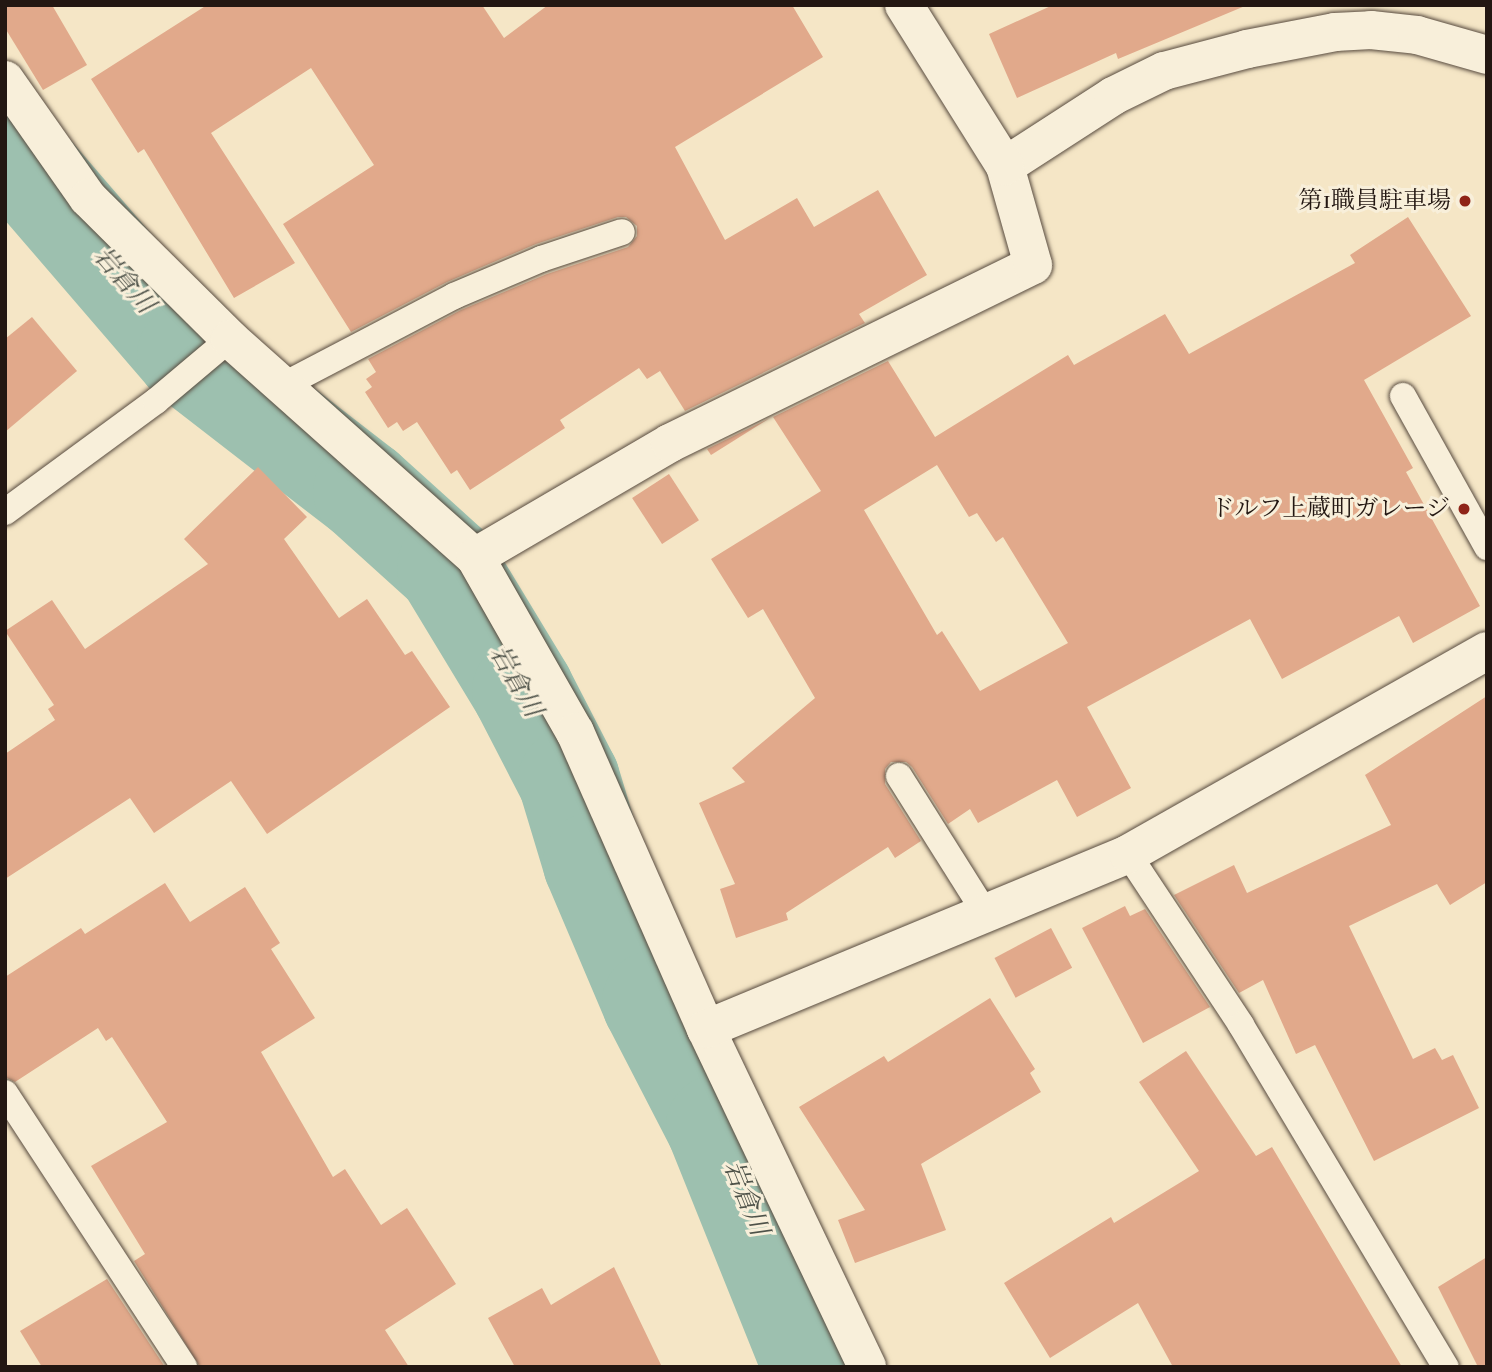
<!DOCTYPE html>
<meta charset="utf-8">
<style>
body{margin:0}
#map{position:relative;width:1492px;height:1372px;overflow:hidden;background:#f5e6c6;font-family:"IM FELL French Canon","Noto Serif JP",serif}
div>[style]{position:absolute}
.river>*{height:102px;margin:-51px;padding:0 51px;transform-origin:51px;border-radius:51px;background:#9dc0af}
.building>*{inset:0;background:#e1a98b;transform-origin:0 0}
.roads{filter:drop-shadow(0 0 2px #584b3f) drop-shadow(0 0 2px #584b3f)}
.service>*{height:26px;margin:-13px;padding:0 13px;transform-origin:13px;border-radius:13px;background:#f8efda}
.minor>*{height:38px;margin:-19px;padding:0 19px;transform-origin:19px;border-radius:19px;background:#f8efda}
.dots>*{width:19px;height:19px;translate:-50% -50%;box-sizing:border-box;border:4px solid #f8efda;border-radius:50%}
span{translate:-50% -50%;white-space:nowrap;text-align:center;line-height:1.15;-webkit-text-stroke:6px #f8efda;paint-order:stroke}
.poi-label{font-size:24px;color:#231712}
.right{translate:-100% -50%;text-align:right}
.water-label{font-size:26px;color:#4e5249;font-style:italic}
.frame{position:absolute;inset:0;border:7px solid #231712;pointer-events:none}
</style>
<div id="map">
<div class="river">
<div style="left:5px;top:142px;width:281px;rotate:49.3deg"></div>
<div style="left:188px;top:355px;width:222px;rotate:37.7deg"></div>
<div style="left:364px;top:491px;width:113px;rotate:42.1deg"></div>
<div style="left:448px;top:567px;width:145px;rotate:58.8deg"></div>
<div style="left:523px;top:691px;width:100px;rotate:62.7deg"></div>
<div style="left:569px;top:780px;width:87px;rotate:73.2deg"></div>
<div style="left:594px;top:863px;width:151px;rotate:67deg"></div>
<div style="left:653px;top:1002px;width:140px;rotate:62.7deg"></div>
<div style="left:717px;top:1126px;width:260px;rotate:68.1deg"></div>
</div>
<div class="building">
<div style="clip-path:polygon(5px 5px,52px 5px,87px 65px,43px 90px,5px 28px)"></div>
<div style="clip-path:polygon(207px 5px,482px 5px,504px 38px,548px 5px,792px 5px,823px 57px,675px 147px,725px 240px,797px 198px,814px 227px,878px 190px,927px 275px,859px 314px,865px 323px,685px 411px,660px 371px,647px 379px,639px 368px,560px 420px,565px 428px,470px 490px,457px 470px,451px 474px,417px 422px,403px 431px,397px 422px,388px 428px,365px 392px,372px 387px,366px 379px,376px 372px,368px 359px,461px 310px,547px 274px,628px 247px,637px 236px,637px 226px,626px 217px,618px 217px,536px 244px,447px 282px,351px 332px,283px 224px,374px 165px,311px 68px,211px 133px,295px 263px,234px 298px,144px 149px,138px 153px,91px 79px)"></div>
<div style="clip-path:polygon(1053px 5px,1244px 5px,1245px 6px,1118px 59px,1116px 53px,1017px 98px,989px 34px)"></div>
<div style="clip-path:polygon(evenodd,1408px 217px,1471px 316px,1364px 380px,1413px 468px,1406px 472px,1480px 606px,1413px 643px,1399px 616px,1282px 679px,1250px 619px,1087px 707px,1131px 788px,1077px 817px,1057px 780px,978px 823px,970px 809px,948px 824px,912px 767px,906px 762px,891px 762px,885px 769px,885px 784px,921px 841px,895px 858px,888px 847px,786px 913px,788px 920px,736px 938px,720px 889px,735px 884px,699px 803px,745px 782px,732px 768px,815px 698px,763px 609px,748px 618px,711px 559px,821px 491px,773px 417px,888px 361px,935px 437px,1068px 355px,1074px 365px,1165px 314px,1189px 354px,1355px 263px,1350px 255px,1408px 217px,937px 465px,969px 517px,977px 513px,996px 542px,1003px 537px,1068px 643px,980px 691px,942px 631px,937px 635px,864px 510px,937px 465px)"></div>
<div style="clip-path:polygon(32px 317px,77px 371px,5px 432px,5px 339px)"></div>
<div style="clip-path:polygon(770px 418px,711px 455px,707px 449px)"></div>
<div style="clip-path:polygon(258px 467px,307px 517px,284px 539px,339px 618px,367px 599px,405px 655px,412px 651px,450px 707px,267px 834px,231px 781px,154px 833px,130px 798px,5px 879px,5px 754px,55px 720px,48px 709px,54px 705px,5px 631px,52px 600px,85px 649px,208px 564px,184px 539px)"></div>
<div style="left:669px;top:474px;width:55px;height:44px;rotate:57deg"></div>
<div style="clip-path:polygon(1487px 696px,1487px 882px,1450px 905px,1437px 884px,1349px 926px,1413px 1059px,1435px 1048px,1442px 1060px,1453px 1055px,1479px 1108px,1374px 1161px,1315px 1045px,1296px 1054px,1263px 980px,1239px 993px,1174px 895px,1234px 865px,1247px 893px,1391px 825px,1365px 775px)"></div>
<div style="clip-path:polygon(165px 883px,190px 922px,245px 887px,280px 943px,271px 949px,315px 1018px,261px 1052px,333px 1177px,345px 1169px,381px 1225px,407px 1208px,456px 1284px,385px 1330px,409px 1367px,200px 1367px,134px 1261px,145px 1254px,91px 1166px,167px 1122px,112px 1037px,106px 1041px,98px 1028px,15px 1082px,5px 1077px,5px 977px,81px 928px,85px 934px)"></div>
<div style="clip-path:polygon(1125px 906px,1130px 916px,1145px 909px,1210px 1007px,1143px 1043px,1082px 928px)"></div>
<div style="left:1051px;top:928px;width:45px;height:64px;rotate:62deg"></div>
<div style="clip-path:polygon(990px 998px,1035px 1069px,1030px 1073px,1041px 1092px,921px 1164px,946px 1230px,855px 1263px,838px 1220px,865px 1210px,799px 1107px,884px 1056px,888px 1062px)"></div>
<div style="clip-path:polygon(1186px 1051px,1256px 1156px,1272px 1147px,1402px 1367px,1173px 1367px,1138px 1303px,1050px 1358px,1004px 1283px,1111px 1217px,1114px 1223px,1199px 1171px,1139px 1082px)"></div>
<div style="clip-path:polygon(1487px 1257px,1487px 1367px,1478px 1367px,1438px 1287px)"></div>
<div style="clip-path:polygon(614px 1267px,662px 1367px,515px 1367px,488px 1318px,542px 1288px,551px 1305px)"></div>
<div style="clip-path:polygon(107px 1279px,165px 1367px,42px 1367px,20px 1331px)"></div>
</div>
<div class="roads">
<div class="service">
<div style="left:284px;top:385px;width:192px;rotate:-27.6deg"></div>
<div style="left:454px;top:296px;width:95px;rotate:-23deg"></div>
<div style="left:541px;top:259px;width:85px;rotate:-18.4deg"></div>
<div style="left:1403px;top:396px;width:173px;rotate:60.9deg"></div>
<div style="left:5px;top:512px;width:187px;rotate:-36.3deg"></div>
<div style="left:156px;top:401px;width:92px;rotate:-40.1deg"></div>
<div style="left:899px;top:776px;width:160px;rotate:57.8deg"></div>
<div style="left:1128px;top:854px;width:205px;rotate:56.5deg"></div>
<div style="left:1241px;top:1025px;width:399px;rotate:59.1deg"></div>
<div style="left:5px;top:1093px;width:327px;rotate:56.8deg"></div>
</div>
<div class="minor">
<div style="left:5px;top:80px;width:144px;rotate:54.9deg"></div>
<div style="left:88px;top:198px;width:200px;rotate:44.8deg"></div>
<div style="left:230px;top:339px;width:328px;rotate:41.7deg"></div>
<div style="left:475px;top:557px;width:202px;rotate:60.3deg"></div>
<div style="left:575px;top:732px;width:325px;rotate:66.2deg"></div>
<div style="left:706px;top:1029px;width:374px;rotate:64.5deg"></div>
<div style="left:1005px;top:166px;width:129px;rotate:-32.9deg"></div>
<div style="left:1113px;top:96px;width:57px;rotate:-26.1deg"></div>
<div style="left:1164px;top:71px;width:86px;rotate:-14.8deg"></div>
<div style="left:1247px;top:49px;width:90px;rotate:-10.9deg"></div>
<div style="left:1335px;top:32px;width:36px;rotate:-3deg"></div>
<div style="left:1371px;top:30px;width:46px;rotate:6.2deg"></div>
<div style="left:1417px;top:35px;width:73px;rotate:15.9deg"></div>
<div style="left:475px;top:557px;width:226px;rotate:-30.3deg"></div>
<div style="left:670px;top:443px;width:404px;rotate:-26.1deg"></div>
<div style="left:1033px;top:265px;width:103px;rotate:-105.8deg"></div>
<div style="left:1005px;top:166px;width:190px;rotate:-122.1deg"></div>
<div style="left:706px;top:1029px;width:457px;rotate:-22.5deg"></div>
<div style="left:1128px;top:854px;width:412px;rotate:-29.5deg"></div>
</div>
</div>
<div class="dots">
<div style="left:1465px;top:201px;background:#8f2418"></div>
<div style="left:1464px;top:509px;background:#8f2418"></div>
</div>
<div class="poi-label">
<span class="right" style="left:1451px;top:201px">第1職員駐車場</span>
<span class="right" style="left:1450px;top:509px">ドルフ上蔵町ガレージ</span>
</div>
<div class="water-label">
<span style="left:124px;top:280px;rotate:49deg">岩倉川</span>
<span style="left:516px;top:681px;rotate:60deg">岩倉川</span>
<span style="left:746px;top:1198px;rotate:68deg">岩倉川</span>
</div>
<div class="frame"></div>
</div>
